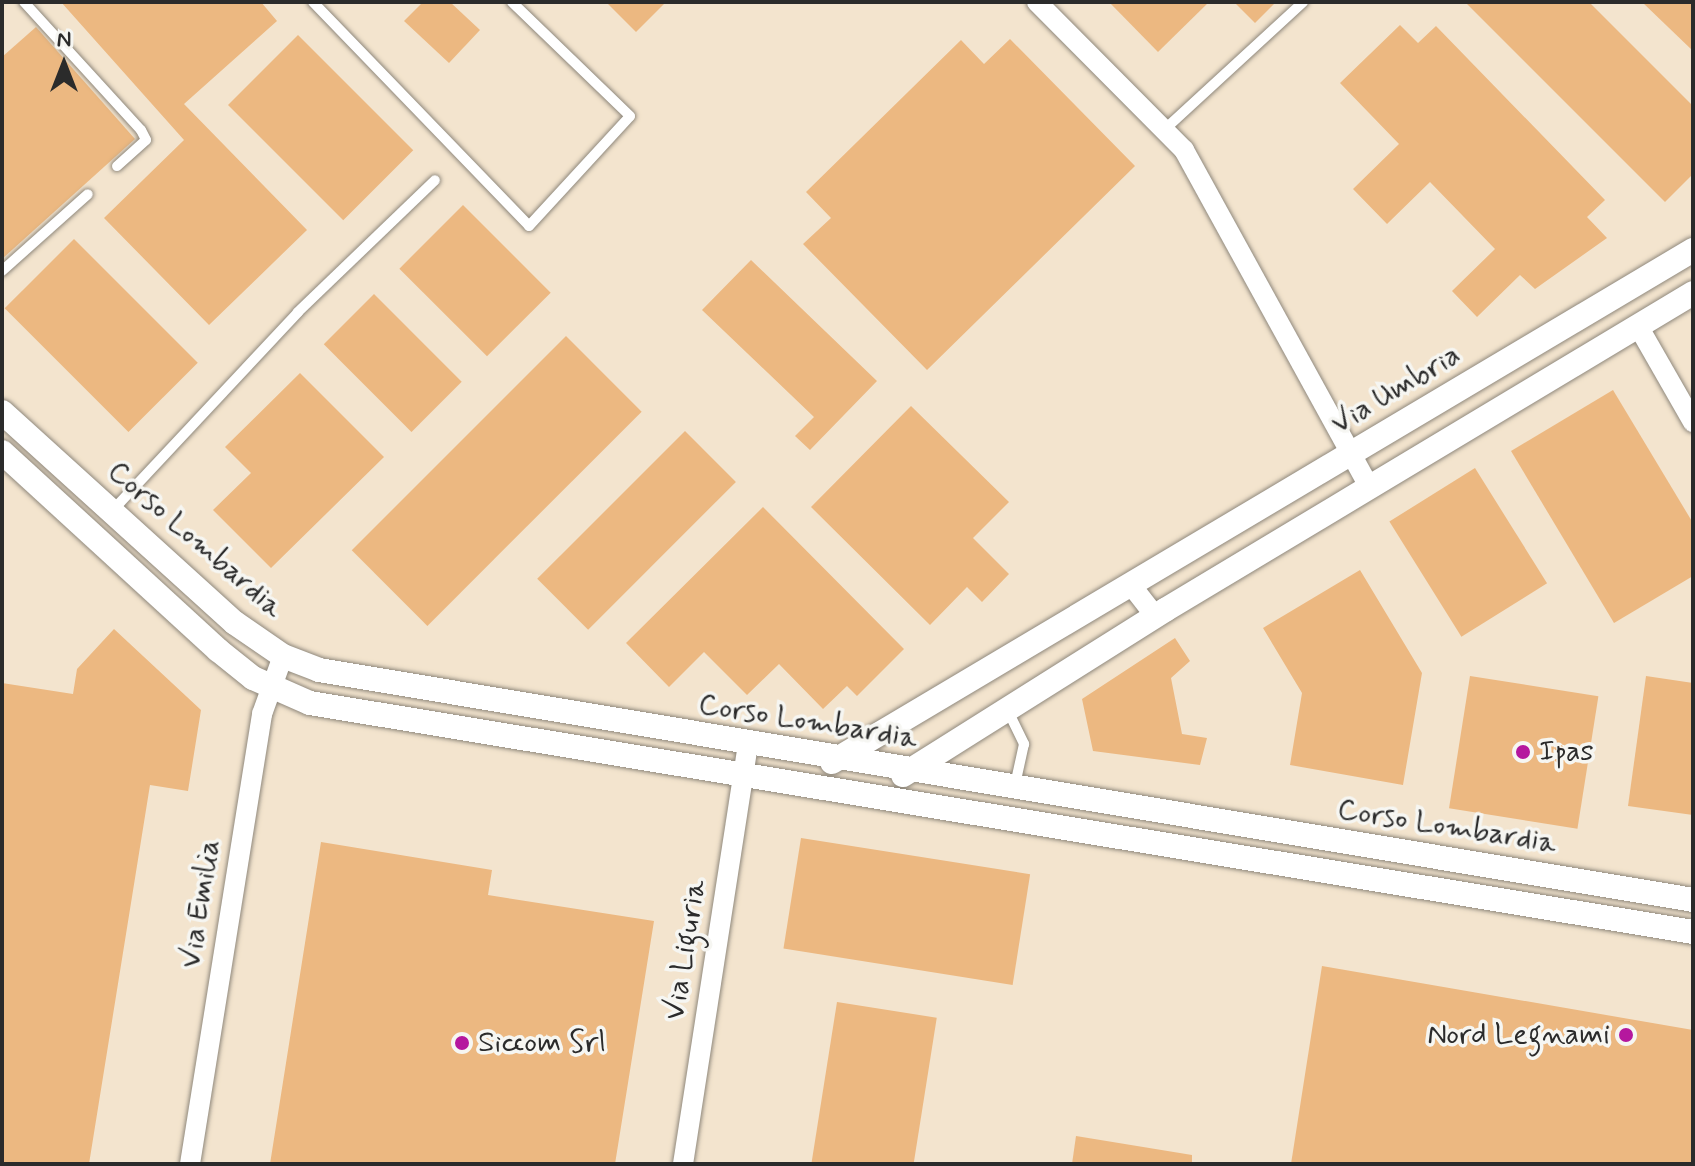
<!DOCTYPE html>
<style>
body{margin:0}
#map{position:relative;width:1695px;height:1166px;overflow:hidden;background:#f3e4ce;font-family:Mynerve,sans-serif}
div>[style]{position:absolute}
.building>*{inset:0;background:#ecb881;transform-origin:0 0}
.roads{filter:drop-shadow(0 0 2px #8f887c) drop-shadow(0 0 2px #8f887c)}
.service>*{height:10px;margin:-5px;padding:0 5px;transform-origin:5px;border-radius:5px;background:#fff}
.minor>*{height:20px;margin:-10px;padding:0 10px;transform-origin:10px;border-radius:10px;background:#fff}
.tertiary>*{height:24px;margin:-12px;padding:0 12px;transform-origin:12px;border-radius:12px;background:#fff}
.dots>*{width:22px;height:22px;translate:-50% -50%;box-sizing:border-box;border:4px solid #f6f6f2;border-radius:50%}
span{translate:-50% -50%;white-space:nowrap;text-align:center;line-height:1.15;-webkit-text-stroke:7px #f6f6f2;paint-order:stroke}
.street-label{font-size:30px;color:#2b2b2b}
.poi-label{font-size:30px;color:#2b2b2b}
.left{translate:0 -50%;text-align:left}
.right{translate:-100% -50%;text-align:right}
.frame{position:absolute;inset:0;border:4px solid #2b2b2b;pointer-events:none}
.north{position:absolute;left:24px;top:24px;width:80px;height:80px;-webkit-text-stroke:6px #f6f6f2;paint-order:stroke;rotate:0deg;font-size:22px;font-weight:700;line-height:32px;text-align:center;color:#2b2b2b}
.north::after{content:'';display:block;margin:auto;width:28px;height:36px;background:#2b2b2b;clip-path:polygon(50% 0,100% 100%,50% 72%,0 100%)}
</style>
<div id="map">
<div class="building">
<div style="clip-path:polygon(61px 2px,261px 2px,277px 21px,184px 104px,307px 230px,209px 325px,104px 218px,184px 140px)"></div>
<div style="clip-path:polygon(423px 2px,450px 2px,480px 30px,449px 63px,404px 21px)"></div>
<div style="clip-path:polygon(606px 2px,666px 2px,636px 32px)"></div>
<div style="clip-path:polygon(1109px 2px,1209px 2px,1158px 52px)"></div>
<div style="clip-path:polygon(1234px 2px,1276px 2px,1255px 23px)"></div>
<div style="clip-path:polygon(1465px 2px,1589px 2px,1693px 106px,1693px 174px,1665px 202px)"></div>
<div style="clip-path:polygon(1642px 2px,1693px 2px,1693px 51px)"></div>
<div style="clip-path:polygon(1400px 25px,1418px 43px,1436px 26px,1605px 200px,1587px 217px,1607px 238px,1535px 289px,1520px 275px,1477px 317px,1452px 291px,1495px 249px,1430px 182px,1387px 224px,1353px 189px,1399px 144px,1340px 83px)"></div>
<div style="clip-path:polygon(36px 27px,135px 139px,2px 259px,2px 57px)"></div>
<div style="left:298px;top:35px;width:163px;height:99px;rotate:45deg"></div>
<div style="clip-path:polygon(1010px 39px,1135px 166px,927px 370px,803px 244px,831px 218px,806px 192px,961px 40px,984px 64px)"></div>
<div style="left:463px;top:205px;width:124px;height:90px;rotate:45deg"></div>
<div style="left:74px;top:239px;width:175px;height:98px;rotate:45deg"></div>
<div style="clip-path:polygon(751px 260px,877px 381px,810px 450px,795px 436px,814px 417px,702px 310px)"></div>
<div style="left:374px;top:294px;width:124px;height:71px;rotate:45deg"></div>
<div style="left:566px;top:336px;width:107px;height:303px;rotate:45deg"></div>
<div style="clip-path:polygon(300px 373px,384px 457px,271px 568px,213px 510px,251px 473px,225px 447px)"></div>
<div style="clip-path:polygon(1613px 390px,1693px 523px,1693px 576px,1614px 623px,1511px 451px)"></div>
<div style="clip-path:polygon(911px 406px,1009px 502px,973px 538px,1009px 574px,982px 602px,967px 587px,930px 625px,811px 507px)"></div>
<div style="left:685px;top:431px;width:72px;height:209px;rotate:45deg"></div>
<div style="left:1475px;top:468px;width:136px;height:101px;rotate:58deg"></div>
<div style="clip-path:polygon(763px 507px,904px 649px,857px 696px,847px 686px,823px 709px,779px 664px,747px 695px,704px 652px,669px 687px,626px 643px)"></div>
<div style="clip-path:polygon(1360px 570px,1422px 673px,1403px 785px,1290px 765px,1302px 693px,1263px 628px)"></div>
<div style="clip-path:polygon(114px 629px,201px 710px,188px 791px,150px 785px,89px 1164px,2px 1164px,2px 683px,73px 694px,77px 669px)"></div>
<div style="clip-path:polygon(1175px 638px,1190px 661px,1171px 678px,1182px 734px,1207px 738px,1200px 765px,1093px 751px,1082px 699px)"></div>
<div style="left:1470px;top:676px;width:130px;height:134px;rotate:9deg"></div>
<div style="clip-path:polygon(1646px 676px,1693px 683px,1693px 815px,1628px 806px)"></div>
<div style="left:801px;top:838px;width:232px;height:112px;rotate:9deg"></div>
<div style="clip-path:polygon(321px 842px,492px 870px,488px 895px,654px 921px,615px 1164px,270px 1164px)"></div>
<div style="clip-path:polygon(1322px 966px,1693px 1030px,1693px 1164px,1291px 1164px)"></div>
<div style="left:837px;top:1002px;width:101px;height:164px;rotate:9deg"></div>
<div style="clip-path:polygon(1076px 1136px,1192px 1155px,1192px 1164px,1072px 1164px)"></div>
</div>
<div class="roads">
<div class="service">
<div style="left:24px;top:2px;width:173px;rotate:47.6deg"></div>
<div style="left:141px;top:130px;width:11px;rotate:63deg"></div>
<div style="left:146px;top:140px;width:39px;rotate:138deg"></div>
<div style="left:313px;top:2px;width:311px;rotate:46deg"></div>
<div style="left:529px;top:226px;width:149px;rotate:-47.4deg"></div>
<div style="left:630px;top:116px;width:164px;rotate:-136deg"></div>
<div style="left:1164px;top:130px;width:189px;rotate:-42.6deg"></div>
<div style="left:2px;top:271px;width:115px;rotate:-41.8deg"></div>
<div style="left:113px;top:510px;width:271px;rotate:-46.9deg"></div>
<div style="left:298px;top:312px;width:190px;rotate:-43.9deg"></div>
<div style="left:1008px;top:711px;width:37px;rotate:64deg"></div>
<div style="left:1024px;top:744px;width:42px;rotate:102.4deg"></div>
</div>
<div class="minor">
<div style="left:1037px;top:2px;width:209px;rotate:45.2deg"></div>
<div style="left:1184px;top:150px;width:384px;rotate:61.2deg"></div>
<div style="left:1638px;top:326px;width:111px;rotate:60.2deg"></div>
<div style="left:1131px;top:585px;width:39px;rotate:52deg"></div>
<div style="left:190px;top:1164px;width:456px;rotate:-80.9deg"></div>
<div style="left:262px;top:714px;width:62px;rotate:-70.1deg"></div>
<div style="left:683px;top:1164px;width:425px;rotate:-81.2deg"></div>
</div>
<div class="tertiary">
<div style="left:2px;top:412px;width:314px;rotate:42.2deg"></div>
<div style="left:235px;top:623px;width:58px;rotate:34.5deg"></div>
<div style="left:283px;top:656px;width:39px;rotate:21deg"></div>
<div style="left:319px;top:670px;width:1393px;rotate:9.5deg"></div>
<div style="left:2px;top:452px;width:293px;rotate:42.5deg"></div>
<div style="left:218px;top:650px;width:45px;rotate:38.7deg"></div>
<div style="left:253px;top:678px;width:62px;rotate:23.7deg"></div>
<div style="left:310px;top:703px;width:1402px;rotate:9.4deg"></div>
<div style="left:832px;top:762px;width:1002px;rotate:-30.74deg"></div>
<div style="left:903px;top:775px;width:310px;rotate:-32.2deg"></div>
<div style="left:1165px;top:610px;width:616px;rotate:-30.98deg"></div>
</div>
</div>
<div class="dots">
<div style="left:1523px;top:752px;background:#b5179e"></div>
<div style="left:1626px;top:1035px;background:#b5179e"></div>
<div style="left:462px;top:1043px;background:#b5179e"></div>
</div>
<div class="street-label">
<span style="left:1396px;top:390px;rotate:-31deg">Via Umbria</span>
<span style="left:195px;top:540px;rotate:41deg">Corso Lombardia</span>
<span style="left:808px;top:722px;rotate:9deg">Corso Lombardia</span>
<span style="left:1447px;top:827px;rotate:9deg">Corso Lombardia</span>
<span style="left:201px;top:904px;rotate:-81deg">Via Emilia</span>
<span style="left:686px;top:950px;rotate:-81deg">Via Liguria</span>
</div>
<div class="poi-label">
<span class="left" style="left:1539px;top:752px">Ipas</span>
<span class="right" style="left:1610px;top:1035px">Nord Legnami</span>
<span class="left" style="left:478px;top:1043px">Siccom Srl</span>
</div>
<div class="frame"></div>
<div class="north">N</div>
</div>
